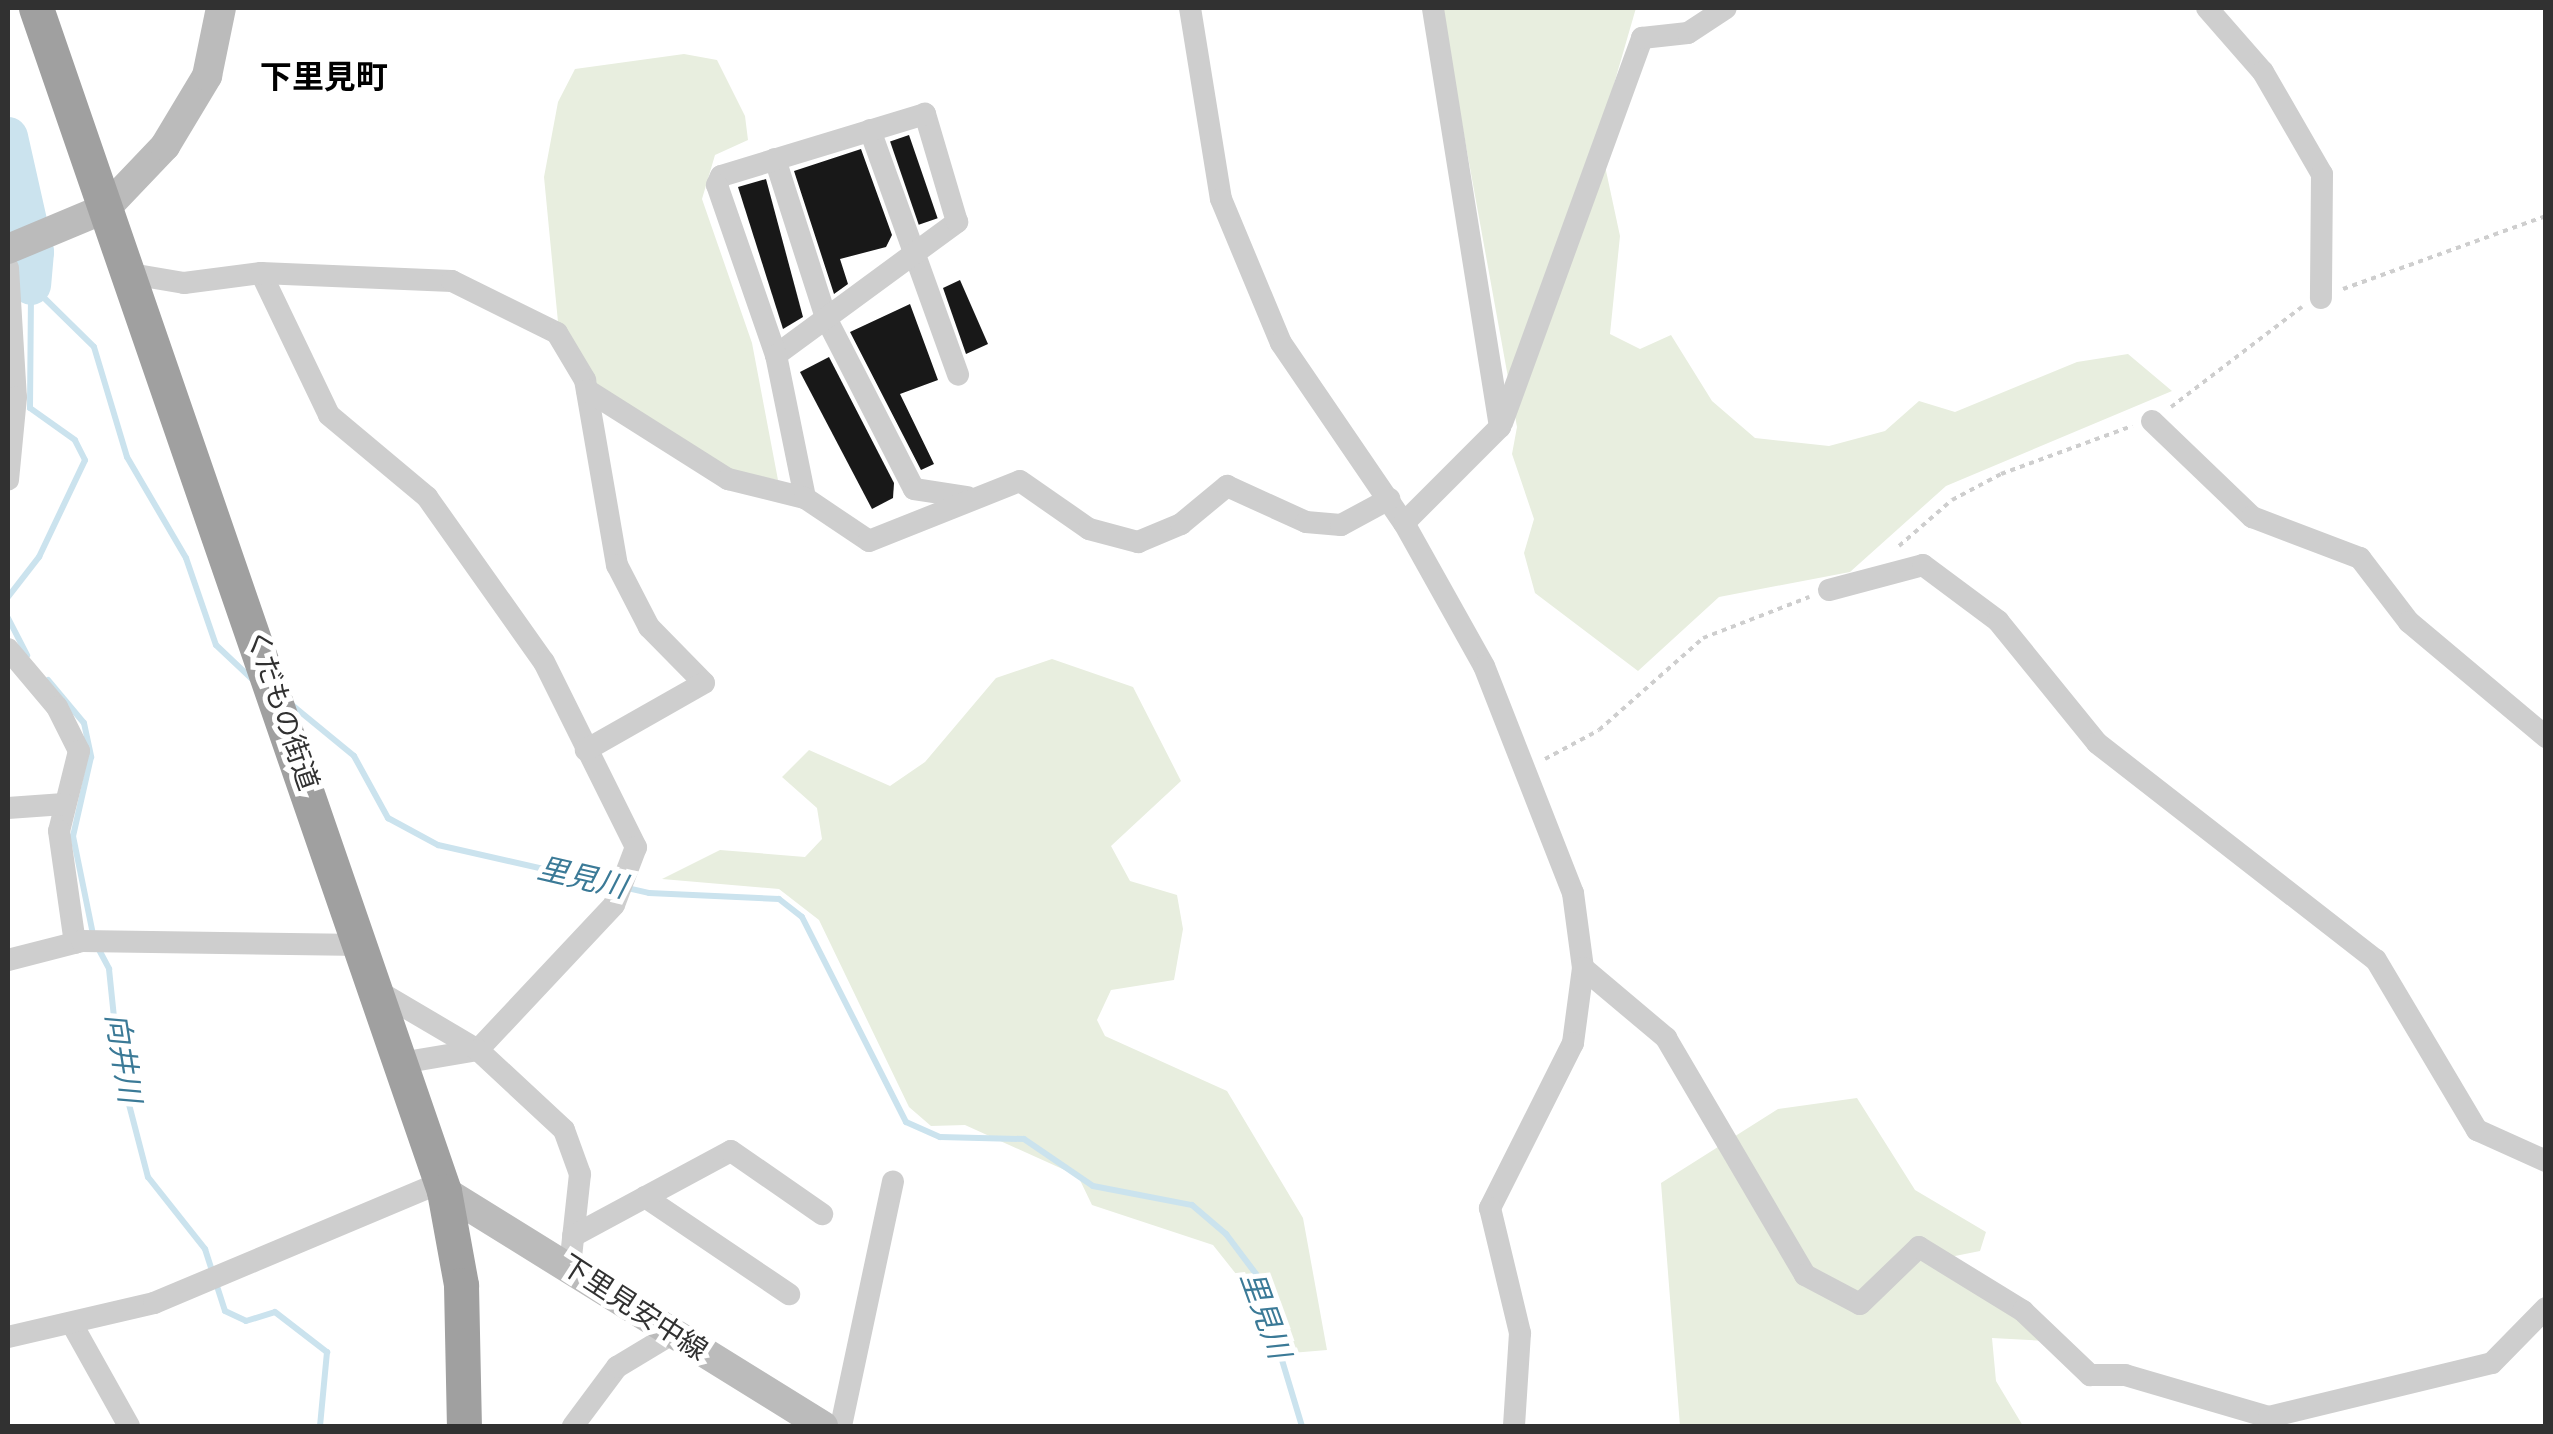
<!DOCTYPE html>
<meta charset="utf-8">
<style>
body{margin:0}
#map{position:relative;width:2553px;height:1434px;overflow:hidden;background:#fff;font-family:Arial,"Noto Sans JP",sans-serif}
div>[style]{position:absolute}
.green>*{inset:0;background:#e8eedf}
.stream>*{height:6px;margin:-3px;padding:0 3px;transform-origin:3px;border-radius:3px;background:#cbe3ee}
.river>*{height:40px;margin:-20px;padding:0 20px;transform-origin:20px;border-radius:20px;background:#cbe3ee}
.building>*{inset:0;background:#181818;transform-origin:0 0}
.path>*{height:4px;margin-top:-2px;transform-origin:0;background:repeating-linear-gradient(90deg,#cecece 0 5px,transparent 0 10px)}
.minor>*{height:22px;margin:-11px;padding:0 11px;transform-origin:11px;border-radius:11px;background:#cecece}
.secondary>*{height:30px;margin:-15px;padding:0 15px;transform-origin:15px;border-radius:15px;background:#bbb}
.trunk>*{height:35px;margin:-17.5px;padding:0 17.5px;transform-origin:17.5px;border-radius:17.5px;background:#a0a0a0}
span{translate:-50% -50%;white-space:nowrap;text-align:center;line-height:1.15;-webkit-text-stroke:10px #fff;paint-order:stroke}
.street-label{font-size:28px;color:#313131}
.water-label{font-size:30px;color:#3b7a97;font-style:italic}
.quarter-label{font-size:32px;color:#000;font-weight:700}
.frame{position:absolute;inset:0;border:10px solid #313131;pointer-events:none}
</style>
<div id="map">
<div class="green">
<div style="clip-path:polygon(1441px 8px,1636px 8px,1614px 84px,1605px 166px,1620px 236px,1610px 334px,1640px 349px,1671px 335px,1712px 401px,1755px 438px,1829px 446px,1885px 431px,1919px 401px,1955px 412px,2077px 362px,2128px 354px,2172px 391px,1946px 486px,1850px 572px,1719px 597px,1638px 671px,1535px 593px,1524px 553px,1534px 519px,1512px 454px,1517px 427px)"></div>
<div style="clip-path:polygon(684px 54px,717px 60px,745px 116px,748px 140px,715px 155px,702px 199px,752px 343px,778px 480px,724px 470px,597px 385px,558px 322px,544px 177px,558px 102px,575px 69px)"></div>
<div style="clip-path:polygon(1052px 659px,1133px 687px,1181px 781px,1111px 846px,1130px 881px,1177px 895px,1183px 929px,1174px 980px,1111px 990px,1097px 1020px,1105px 1036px,1227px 1091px,1303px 1218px,1327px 1350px,1267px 1355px,1240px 1279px,1213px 1245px,1092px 1205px,1078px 1176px,965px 1125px,931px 1126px,909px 1107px,819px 920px,779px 889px,662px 879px,720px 850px,805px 857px,822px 839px,817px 808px,782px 777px,809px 750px,890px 786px,925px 762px,996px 678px)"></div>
<div style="clip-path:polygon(1857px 1098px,1915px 1190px,1986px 1232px,1980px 1251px,1940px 1259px,2046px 1341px,1992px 1338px,1996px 1381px,2023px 1426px,1680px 1426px,1661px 1183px,1778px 1109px)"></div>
</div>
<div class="stream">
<div style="left:31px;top:285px;width:88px;rotate:44.5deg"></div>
<div style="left:94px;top:347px;width:115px;rotate:73.3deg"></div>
<div style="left:127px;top:457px;width:117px;rotate:59.7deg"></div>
<div style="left:186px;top:558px;width:92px;rotate:71deg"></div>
<div style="left:216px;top:645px;width:50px;rotate:43.4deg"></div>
<div style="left:8px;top:597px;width:51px;rotate:-52.2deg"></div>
<div style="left:39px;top:557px;width:107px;rotate:-64.6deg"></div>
<div style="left:85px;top:460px;width:22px;rotate:-117deg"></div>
<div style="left:75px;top:440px;width:55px;rotate:-144.6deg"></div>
<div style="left:30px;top:408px;width:122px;rotate:-89.5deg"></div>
<div style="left:8px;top:618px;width:42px;rotate:62.8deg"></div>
<div style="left:48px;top:680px;width:56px;rotate:50.1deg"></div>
<div style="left:84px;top:723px;width:35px;rotate:78deg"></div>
<div style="left:91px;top:757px;width:81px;rotate:102.8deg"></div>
<div style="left:73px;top:836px;width:100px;rotate:78.5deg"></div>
<div style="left:292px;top:705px;width:80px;rotate:39.4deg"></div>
<div style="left:354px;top:756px;width:71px;rotate:61.3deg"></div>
<div style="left:388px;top:818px;width:57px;rotate:28.4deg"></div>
<div style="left:438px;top:845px;width:216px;rotate:12.8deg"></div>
<div style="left:649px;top:893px;width:130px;rotate:2.6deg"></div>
<div style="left:779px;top:899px;width:29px;rotate:38deg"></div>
<div style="left:802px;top:917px;width:230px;rotate:63.1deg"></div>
<div style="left:906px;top:1122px;width:37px;rotate:24deg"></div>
<div style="left:940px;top:1137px;width:84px;rotate:1.4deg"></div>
<div style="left:1024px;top:1139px;width:83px;rotate:34.3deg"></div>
<div style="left:1093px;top:1186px;width:101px;rotate:10.9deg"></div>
<div style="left:1192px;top:1205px;width:45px;rotate:40.5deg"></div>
<div style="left:1226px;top:1234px;width:50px;rotate:53.1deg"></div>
<div style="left:1256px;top:1274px;width:159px;rotate:73.2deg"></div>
<div style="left:97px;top:946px;width:26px;rotate:62deg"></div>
<div style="left:109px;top:969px;width:98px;rotate:84.1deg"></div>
<div style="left:119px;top:1066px;width:115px;rotate:75.4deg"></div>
<div style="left:148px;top:1177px;width:92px;rotate:51.6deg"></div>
<div style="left:205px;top:1249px;width:65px;rotate:72.1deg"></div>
<div style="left:225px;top:1311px;width:23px;rotate:25deg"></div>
<div style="left:246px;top:1321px;width:30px;rotate:-17deg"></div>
<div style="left:275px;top:1312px;width:66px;rotate:37.6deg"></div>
<div style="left:327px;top:1352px;width:74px;rotate:95.4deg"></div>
</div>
<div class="river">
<div style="left:8px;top:137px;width:118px;rotate:77.3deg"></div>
<div style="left:34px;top:252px;width:33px;rotate:95deg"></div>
</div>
<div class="building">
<div style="left:909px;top:135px;width:88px;height:20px;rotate:71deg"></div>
<div style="clip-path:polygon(861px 149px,892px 235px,886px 247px,840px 259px,848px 284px,834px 294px,794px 171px)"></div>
<div style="clip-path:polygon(766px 179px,803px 317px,783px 329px,738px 187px)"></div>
<div style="clip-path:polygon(960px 280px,988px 344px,966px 354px,943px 288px)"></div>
<div style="clip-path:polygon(910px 304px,938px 380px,900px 394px,934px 464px,921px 470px,850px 332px)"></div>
<div style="clip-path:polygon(829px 357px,894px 483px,893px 498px,872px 509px,800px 372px)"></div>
</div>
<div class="path">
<div style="left:2343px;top:289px;width:216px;rotate:-19.8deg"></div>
<div style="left:2171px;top:407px;width:165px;rotate:-37.4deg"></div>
<div style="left:1899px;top:546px;width:70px;rotate:-41deg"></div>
<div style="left:1952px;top:500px;width:55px;rotate:-28deg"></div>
<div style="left:2001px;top:474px;width:140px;rotate:-20.1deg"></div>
<div style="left:1545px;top:759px;width:61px;rotate:-28.2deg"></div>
<div style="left:1599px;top:730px;width:139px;rotate:-41.5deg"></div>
<div style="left:1703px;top:638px;width:114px;rotate:-21.1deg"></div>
</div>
<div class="minor">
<div style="left:1190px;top:8px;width:193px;rotate:80.8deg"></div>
<div style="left:1221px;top:199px;width:156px;rotate:67.4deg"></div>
<div style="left:1281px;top:343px;width:218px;rotate:55.7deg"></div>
<div style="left:1404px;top:523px;width:164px;rotate:60.8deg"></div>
<div style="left:1484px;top:666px;width:244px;rotate:68.6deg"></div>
<div style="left:1573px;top:893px;width:76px;rotate:82.4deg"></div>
<div style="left:1583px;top:968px;width:76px;rotate:97.6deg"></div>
<div style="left:1573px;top:1043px;width:185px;rotate:116.7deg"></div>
<div style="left:1490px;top:1208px;width:129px;rotate:76.5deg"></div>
<div style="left:1520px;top:1333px;width:93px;rotate:93.7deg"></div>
<div style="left:2207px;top:8px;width:85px;rotate:48.8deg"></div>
<div style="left:2263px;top:72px;width:118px;rotate:60deg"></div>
<div style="left:2322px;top:174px;width:124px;rotate:90.5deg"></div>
<div style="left:870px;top:130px;width:260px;rotate:70.2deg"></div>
<div style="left:775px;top:159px;width:167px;rotate:72.2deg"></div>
<div style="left:826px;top:318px;width:192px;rotate:62.8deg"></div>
<div style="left:914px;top:489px;width:54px;rotate:8.6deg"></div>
<div style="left:8px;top:268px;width:129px;rotate:86.5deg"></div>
<div style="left:16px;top:397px;width:83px;rotate:95.5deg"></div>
<div style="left:261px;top:273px;width:157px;rotate:64.4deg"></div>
<div style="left:329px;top:415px;width:128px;rotate:39.9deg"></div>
<div style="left:427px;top:497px;width:202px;rotate:54.7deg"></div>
<div style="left:544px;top:662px;width:207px;rotate:63.6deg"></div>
<div style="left:636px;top:847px;width:62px;rotate:110.8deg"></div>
<div style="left:614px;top:905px;width:199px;rotate:133.2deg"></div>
<div style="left:478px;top:1050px;width:79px;rotate:170.5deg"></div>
<div style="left:131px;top:274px;width:54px;rotate:9.6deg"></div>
<div style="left:184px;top:283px;width:78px;rotate:-7.4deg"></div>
<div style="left:261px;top:273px;width:191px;rotate:2.4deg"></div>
<div style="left:452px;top:281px;width:117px;rotate:26.3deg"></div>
<div style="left:557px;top:333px;width:55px;rotate:59.2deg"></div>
<div style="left:585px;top:380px;width:188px;rotate:80.2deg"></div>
<div style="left:617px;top:565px;width:70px;rotate:62.7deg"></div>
<div style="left:649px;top:627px;width:78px;rotate:45.5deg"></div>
<div style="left:704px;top:683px;width:136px;rotate:150.4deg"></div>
<div style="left:776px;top:355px;width:225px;rotate:-36.3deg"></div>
<div style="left:957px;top:222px;width:113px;rotate:-106.5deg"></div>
<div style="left:925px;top:114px;width:213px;rotate:163.1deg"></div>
<div style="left:721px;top:176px;width:10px;rotate:114deg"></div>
<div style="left:717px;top:185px;width:180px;rotate:70.9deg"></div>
<div style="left:776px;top:355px;width:146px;rotate:78.5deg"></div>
<div style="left:587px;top:390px;width:167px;rotate:32.3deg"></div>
<div style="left:728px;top:479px;width:79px;rotate:13.9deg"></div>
<div style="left:805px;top:498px;width:77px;rotate:33.9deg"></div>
<div style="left:869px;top:541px;width:162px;rotate:-21.7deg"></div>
<div style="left:1020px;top:481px;width:84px;rotate:34.8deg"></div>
<div style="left:1089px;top:529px;width:51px;rotate:14.9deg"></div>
<div style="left:1138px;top:542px;width:47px;rotate:-22.7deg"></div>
<div style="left:1181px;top:524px;width:60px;rotate:-39.6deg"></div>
<div style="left:1227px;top:486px;width:87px;rotate:24.5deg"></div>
<div style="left:1306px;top:522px;width:35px;rotate:5deg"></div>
<div style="left:1341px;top:525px;width:55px;rotate:-28.4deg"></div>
<div style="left:2152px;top:421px;width:139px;rotate:43.8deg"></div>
<div style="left:2252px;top:517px;width:116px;rotate:20.8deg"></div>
<div style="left:2360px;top:558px;width:81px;rotate:52.6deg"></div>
<div style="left:2409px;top:622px;width:179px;rotate:40deg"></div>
<div style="left:1502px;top:423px;width:410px;rotate:-70deg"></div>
<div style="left:1642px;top:38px;width:46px;rotate:-6.2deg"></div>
<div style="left:1688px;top:33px;width:45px;rotate:-33.3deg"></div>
<div style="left:1404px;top:523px;width:136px;rotate:-45deg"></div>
<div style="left:1500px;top:427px;width:424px;rotate:-99.1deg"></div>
<div style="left:1829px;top:590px;width:97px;rotate:-14.9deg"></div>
<div style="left:1923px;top:565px;width:94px;rotate:36.7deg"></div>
<div style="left:1998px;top:621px;width:157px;rotate:50.9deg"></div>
<div style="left:2097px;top:743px;width:353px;rotate:37.9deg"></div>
<div style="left:2376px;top:960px;width:198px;rotate:59.3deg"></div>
<div style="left:2477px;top:1130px;width:76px;rotate:24.2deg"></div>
<div style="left:8px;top:649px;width:76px;rotate:49.8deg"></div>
<div style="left:57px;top:707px;width:49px;rotate:63.4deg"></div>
<div style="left:79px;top:751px;width:82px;rotate:104deg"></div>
<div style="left:59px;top:831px;width:113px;rotate:81.9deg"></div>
<div style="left:8px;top:808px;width:56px;rotate:-4.1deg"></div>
<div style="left:8px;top:960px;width:76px;rotate:-14.4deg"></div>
<div style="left:82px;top:941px;width:280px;rotate:0.8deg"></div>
<div style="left:1583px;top:968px;width:109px;rotate:40.1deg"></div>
<div style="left:1666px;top:1038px;width:275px;rotate:59.6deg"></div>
<div style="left:1805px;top:1275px;width:62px;rotate:27.8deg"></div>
<div style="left:1860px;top:1304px;width:82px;rotate:-44deg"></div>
<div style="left:1919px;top:1247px;width:122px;rotate:31.6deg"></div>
<div style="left:2023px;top:1311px;width:93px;rotate:43.7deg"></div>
<div style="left:2090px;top:1375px;width:35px"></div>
<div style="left:2125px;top:1375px;width:150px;rotate:16.3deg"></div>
<div style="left:2269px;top:1417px;width:229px;rotate:-13.6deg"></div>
<div style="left:2492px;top:1363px;width:77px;rotate:-45.5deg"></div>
<div style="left:376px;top:990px;width:118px;rotate:30.5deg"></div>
<div style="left:478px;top:1050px;width:117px;rotate:42.9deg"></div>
<div style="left:564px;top:1130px;width:47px;rotate:70deg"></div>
<div style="left:580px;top:1174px;width:93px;rotate:96.2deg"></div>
<div style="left:645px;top:1197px;width:174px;rotate:34deg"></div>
<div style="left:573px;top:1236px;width:179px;rotate:-28.3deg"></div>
<div style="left:731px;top:1151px;width:111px;rotate:34.7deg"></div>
<div style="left:72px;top:1324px;width:117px;rotate:60.8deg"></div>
<div style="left:8px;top:1337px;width:150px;rotate:-13.1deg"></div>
<div style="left:154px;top:1303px;width:299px;rotate:-22.8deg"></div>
<div style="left:430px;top:1187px;width:15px;rotate:16deg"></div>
<div style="left:573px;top:1426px;width:74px;rotate:-53.3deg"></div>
<div style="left:617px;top:1367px;width:62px;rotate:-31.1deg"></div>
<div style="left:841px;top:1426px;width:250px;rotate:-78deg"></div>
</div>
<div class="secondary">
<div style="left:8px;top:249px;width:106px;rotate:-22.7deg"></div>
<div style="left:106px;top:208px;width:86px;rotate:-46.4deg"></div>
<div style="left:165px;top:146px;width:82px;rotate:-59deg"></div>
<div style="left:207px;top:76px;width:69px;rotate:-78.4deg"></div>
<div style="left:444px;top:1191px;width:446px;rotate:31.8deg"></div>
</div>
<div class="trunk">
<div style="left:36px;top:8px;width:1251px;rotate:70.97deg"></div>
<div style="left:444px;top:1191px;width:96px;rotate:79.7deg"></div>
<div style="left:461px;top:1285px;width:141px;rotate:88.8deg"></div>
</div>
<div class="street-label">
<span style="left:282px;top:710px;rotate:71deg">くだもの街道</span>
<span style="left:634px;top:1308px;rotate:33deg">下里見安中線</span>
</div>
<div class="water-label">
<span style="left:582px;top:878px;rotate:13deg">里見川</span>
<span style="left:123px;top:1058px;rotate:81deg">向井川</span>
<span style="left:1265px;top:1315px;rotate:70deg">里見川</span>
</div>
<div class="quarter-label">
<span style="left:324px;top:77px">下里見町</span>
</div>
<div class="frame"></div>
</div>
